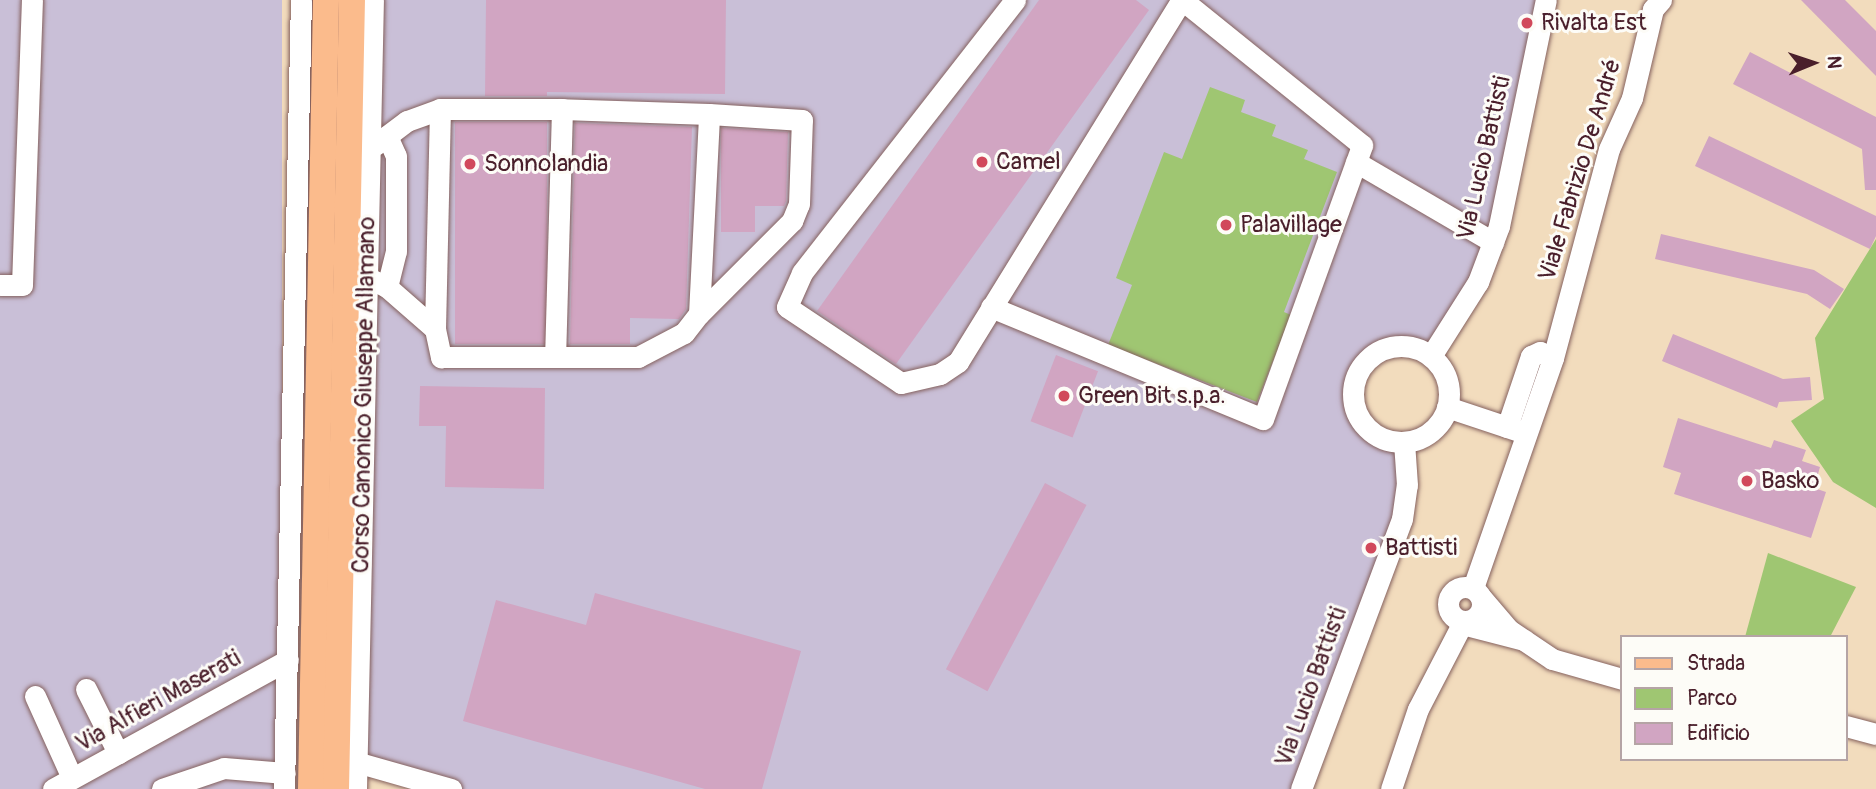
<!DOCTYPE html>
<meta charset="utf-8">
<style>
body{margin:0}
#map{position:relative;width:1876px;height:789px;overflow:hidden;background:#f2dcbd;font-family:Pangolin,sans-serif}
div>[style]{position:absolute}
.industrial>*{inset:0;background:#c9bfd7;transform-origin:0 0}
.green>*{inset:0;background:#9fc672}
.building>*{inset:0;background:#d1a5c2;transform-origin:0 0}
.roads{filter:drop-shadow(0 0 2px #85615e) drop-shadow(0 0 2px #85615e)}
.minor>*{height:21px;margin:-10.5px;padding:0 10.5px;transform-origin:10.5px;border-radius:10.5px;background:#fff}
.minor>.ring{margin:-10.5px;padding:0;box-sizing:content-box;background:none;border:21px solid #fff;border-radius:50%}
.major>*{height:26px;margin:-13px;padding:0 13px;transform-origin:13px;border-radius:13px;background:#fbbb8c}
.dots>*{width:19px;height:19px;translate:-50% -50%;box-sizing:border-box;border:4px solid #fdfcf7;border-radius:50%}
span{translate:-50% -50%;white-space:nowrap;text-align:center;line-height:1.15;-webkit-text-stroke:6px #fdfcf7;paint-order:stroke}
.poi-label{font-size:24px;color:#4a1f2b}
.left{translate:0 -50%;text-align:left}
.street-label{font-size:24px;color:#4a1f2b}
.legend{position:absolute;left:1620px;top:635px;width:228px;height:126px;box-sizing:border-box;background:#fdfcf7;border:2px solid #b5a4a5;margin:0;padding:9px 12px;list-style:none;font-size:21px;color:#4a1f2b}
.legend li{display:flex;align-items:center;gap:14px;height:35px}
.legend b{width:35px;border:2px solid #b5a4a5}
.north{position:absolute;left:1778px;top:28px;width:70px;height:70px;-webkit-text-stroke:5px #fdfcf7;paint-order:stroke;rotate:88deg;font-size:19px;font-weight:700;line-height:28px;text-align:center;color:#4a1f2b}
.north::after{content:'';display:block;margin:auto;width:24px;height:32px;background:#4a1f2b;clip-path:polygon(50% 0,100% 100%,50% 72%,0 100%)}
</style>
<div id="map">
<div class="industrial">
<div style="left:0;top:0;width:282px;height:789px"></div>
<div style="clip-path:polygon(373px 0,1546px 0,1499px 226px,1431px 356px,1401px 346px,1384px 349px,1369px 358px,1354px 387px,1361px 420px,1386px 439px,1404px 442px,1407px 485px,1301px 789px,451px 789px,356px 762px)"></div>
</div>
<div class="green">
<div style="clip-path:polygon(1210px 87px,1245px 100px,1241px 112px,1276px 125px,1272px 136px,1308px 150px,1304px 159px,1337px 172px,1284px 312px,1291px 315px,1257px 402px,1108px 345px,1132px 285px,1116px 278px,1164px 152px,1182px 159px)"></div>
<div style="clip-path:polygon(1876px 239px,1876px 508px,1833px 482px,1791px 421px,1824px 399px,1815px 338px)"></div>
<div style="clip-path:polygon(1768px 553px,1856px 587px,1830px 637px,1745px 637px)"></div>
</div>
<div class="building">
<div style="clip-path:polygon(486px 0,726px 0,725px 94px,547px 92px,547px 96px,485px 96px)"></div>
<div style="clip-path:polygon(1039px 0,1136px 0,1149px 10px,896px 364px,817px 311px)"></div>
<div style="clip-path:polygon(1801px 0,1845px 0,1876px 31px,1876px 76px)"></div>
<div style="clip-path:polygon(1750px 52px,1876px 117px,1876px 190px,1865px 190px,1862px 149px,1733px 84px)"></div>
<div style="left:455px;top:122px;width:92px;height:222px"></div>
<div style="clip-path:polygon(575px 123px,692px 127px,686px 309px,679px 319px,630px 318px,630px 344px,570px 344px)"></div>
<div style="clip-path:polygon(721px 128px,788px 132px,786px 201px,784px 206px,755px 206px,755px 232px,721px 232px)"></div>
<div style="clip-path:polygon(1709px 136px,1876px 216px,1876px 236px,1870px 249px,1695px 166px)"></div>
<div style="clip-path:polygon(1661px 234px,1814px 270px,1844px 289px,1830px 309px,1807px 294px,1655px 259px)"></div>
<div style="clip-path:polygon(1673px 334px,1783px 379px,1810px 377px,1812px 400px,1779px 402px,1777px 408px,1662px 361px)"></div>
<div style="left:1056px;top:355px;width:45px;height:71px;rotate:21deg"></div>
<div style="clip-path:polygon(420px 386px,545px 388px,544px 489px,445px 487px,446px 426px,419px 426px)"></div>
<div style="clip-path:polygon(1678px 418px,1771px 448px,1774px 440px,1806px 450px,1802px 461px,1820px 467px,1814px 488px,1826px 492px,1811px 538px,1674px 494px,1681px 473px,1663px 467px)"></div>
<div style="left:1045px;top:483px;width:47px;height:211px;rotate:28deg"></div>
<div style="clip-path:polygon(595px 593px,801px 651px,762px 789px,705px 789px,463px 721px,496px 600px,586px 625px)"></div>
</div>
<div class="roads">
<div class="minor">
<div style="left:1015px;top:0;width:346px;rotate:128deg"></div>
<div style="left:802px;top:273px;width:37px;rotate:114deg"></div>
<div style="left:787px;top:307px;width:137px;rotate:33.7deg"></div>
<div style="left:901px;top:383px;width:40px;rotate:-13deg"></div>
<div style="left:940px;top:374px;width:22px;rotate:-34deg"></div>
<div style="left:958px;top:362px;width:426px;rotate:-58.3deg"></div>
<div style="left:387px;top:136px;width:22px;rotate:66deg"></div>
<div style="left:396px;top:156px;width:95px;rotate:90deg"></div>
<div style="left:396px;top:251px;width:37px;rotate:104deg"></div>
<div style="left:375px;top:145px;width:40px;rotate:-37deg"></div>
<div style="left:407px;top:121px;width:35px;rotate:-20deg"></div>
<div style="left:1356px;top:162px;width:159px;rotate:30.3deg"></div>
<div style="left:367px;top:277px;width:22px;rotate:27deg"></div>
<div style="left:387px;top:287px;width:64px;rotate:41.2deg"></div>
<div style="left:435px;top:329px;width:29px;rotate:78deg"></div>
<div style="left:441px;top:357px;width:197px"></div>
<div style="left:638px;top:357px;width:52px;rotate:-27.6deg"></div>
<div style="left:684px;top:333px;width:24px;rotate:-52deg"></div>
<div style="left:699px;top:314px;width:200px;rotate:-87.1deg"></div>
<div style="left:709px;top:114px;width:147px;rotate:-178.1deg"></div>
<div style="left:562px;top:109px;width:247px;rotate:91.6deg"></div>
<div style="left:0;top:285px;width:22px"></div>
<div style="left:22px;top:285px;width:285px;rotate:-88deg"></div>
<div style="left:991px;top:307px;width:294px;rotate:22.4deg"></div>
<div style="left:1263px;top:419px;width:291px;rotate:-70.1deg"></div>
<div style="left:1362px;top:145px;width:231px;rotate:-141.1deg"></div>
<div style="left:699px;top:314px;width:132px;rotate:-45deg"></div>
<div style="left:792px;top:221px;width:18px;rotate:-68deg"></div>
<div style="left:799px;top:204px;width:84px;rotate:-88deg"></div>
<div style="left:802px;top:120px;width:93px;rotate:-176.3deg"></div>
<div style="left:435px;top:329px;width:220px;rotate:-88.7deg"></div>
<div style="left:440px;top:109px;width:122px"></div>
<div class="ring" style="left:1353px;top:346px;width:75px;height:75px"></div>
<div style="left:1431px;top:356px;width:88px;rotate:-57.6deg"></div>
<div style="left:1478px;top:282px;width:60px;rotate:-69.4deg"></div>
<div style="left:1499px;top:226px;width:231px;rotate:-78.3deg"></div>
<div style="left:1447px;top:407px;width:76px;rotate:18.4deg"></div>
<div style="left:1507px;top:427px;width:75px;rotate:-71.3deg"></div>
<div style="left:1531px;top:356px;width:10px;rotate:-24deg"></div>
<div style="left:1540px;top:352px;width:14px;rotate:25deg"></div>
<div style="left:1474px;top:585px;width:240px;rotate:-70.8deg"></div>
<div style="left:1553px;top:358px;width:216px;rotate:-75deg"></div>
<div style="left:1609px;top:149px;width:56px;rotate:-65.7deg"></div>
<div style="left:1632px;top:98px;width:91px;rotate:-76.7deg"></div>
<div style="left:1653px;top:9px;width:12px;rotate:-48deg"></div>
<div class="ring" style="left:1448px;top:587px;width:13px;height:13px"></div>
<div style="left:1480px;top:596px;width:45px;rotate:49.5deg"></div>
<div style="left:1509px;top:630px;width:52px;rotate:34deg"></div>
<div style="left:1552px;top:659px;width:73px;rotate:15.9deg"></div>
<div style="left:86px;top:689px;width:72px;rotate:63.4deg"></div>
<div style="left:35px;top:696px;width:90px;rotate:65.7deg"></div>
<div style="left:1846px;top:726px;width:31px;rotate:15deg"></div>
<div style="left:356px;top:762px;width:99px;rotate:15.9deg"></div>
<div style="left:53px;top:789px;width:268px;rotate:-28.8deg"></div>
<div style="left:162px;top:789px;width:65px;rotate:-18.7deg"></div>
<div style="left:224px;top:768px;width:61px;rotate:4.7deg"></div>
<div style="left:284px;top:789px;width:789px;rotate:-88.77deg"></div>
<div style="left:356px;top:789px;width:789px;rotate:-88.77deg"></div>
<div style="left:1301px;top:789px;width:288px;rotate:-69.5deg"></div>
<div style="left:1402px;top:519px;width:34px;rotate:-82deg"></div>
<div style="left:1407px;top:485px;width:43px;rotate:-94deg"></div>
<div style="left:1391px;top:789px;width:84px;rotate:-71.4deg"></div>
<div style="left:1418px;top:709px;width:96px;rotate:-62.6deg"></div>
<div style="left:1462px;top:624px;width:64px;rotate:14.5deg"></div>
</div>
<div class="major">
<div style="left:311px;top:789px;width:789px;rotate:-88.91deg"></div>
<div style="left:336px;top:789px;width:789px;rotate:-88.84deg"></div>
</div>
</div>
<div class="dots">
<div style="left:1527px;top:23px;background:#d1495b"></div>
<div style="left:982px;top:162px;background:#d1495b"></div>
<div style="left:470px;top:164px;background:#d1495b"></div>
<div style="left:1226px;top:225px;background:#d1495b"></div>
<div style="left:1064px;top:396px;background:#d1495b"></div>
<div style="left:1747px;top:481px;background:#d1495b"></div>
<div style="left:1371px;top:548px;background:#d1495b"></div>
</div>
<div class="poi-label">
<span class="left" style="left:1541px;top:23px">Rivalta Est</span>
<span class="left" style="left:996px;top:162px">Camel</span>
<span class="left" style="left:484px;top:164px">Sonnolandia</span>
<span class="left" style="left:1240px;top:225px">Palavillage</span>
<span class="left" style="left:1078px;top:396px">Green Bit s.p.a.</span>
<span class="left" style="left:1761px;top:481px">Basko</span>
<span class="left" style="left:1385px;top:548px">Battisti</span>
</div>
<div class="street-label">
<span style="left:1484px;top:158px;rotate:-77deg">Via Lucio Battisti</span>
<span style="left:1580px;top:170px;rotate:-73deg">Viale Fabrizio De André</span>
<span style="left:364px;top:395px;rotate:-89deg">Corso Canonico Giuseppe Allamano</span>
<span style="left:1311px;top:687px;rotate:-70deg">Via Lucio Battisti</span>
<span style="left:158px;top:701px;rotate:-29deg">Via Alfieri Maserati</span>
</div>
<ul class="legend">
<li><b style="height:9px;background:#fbbb8c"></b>Strada</li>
<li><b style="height:19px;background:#9fc672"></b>Parco</li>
<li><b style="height:19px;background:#d1a5c2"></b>Edificio</li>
</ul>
<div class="north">N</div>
</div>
